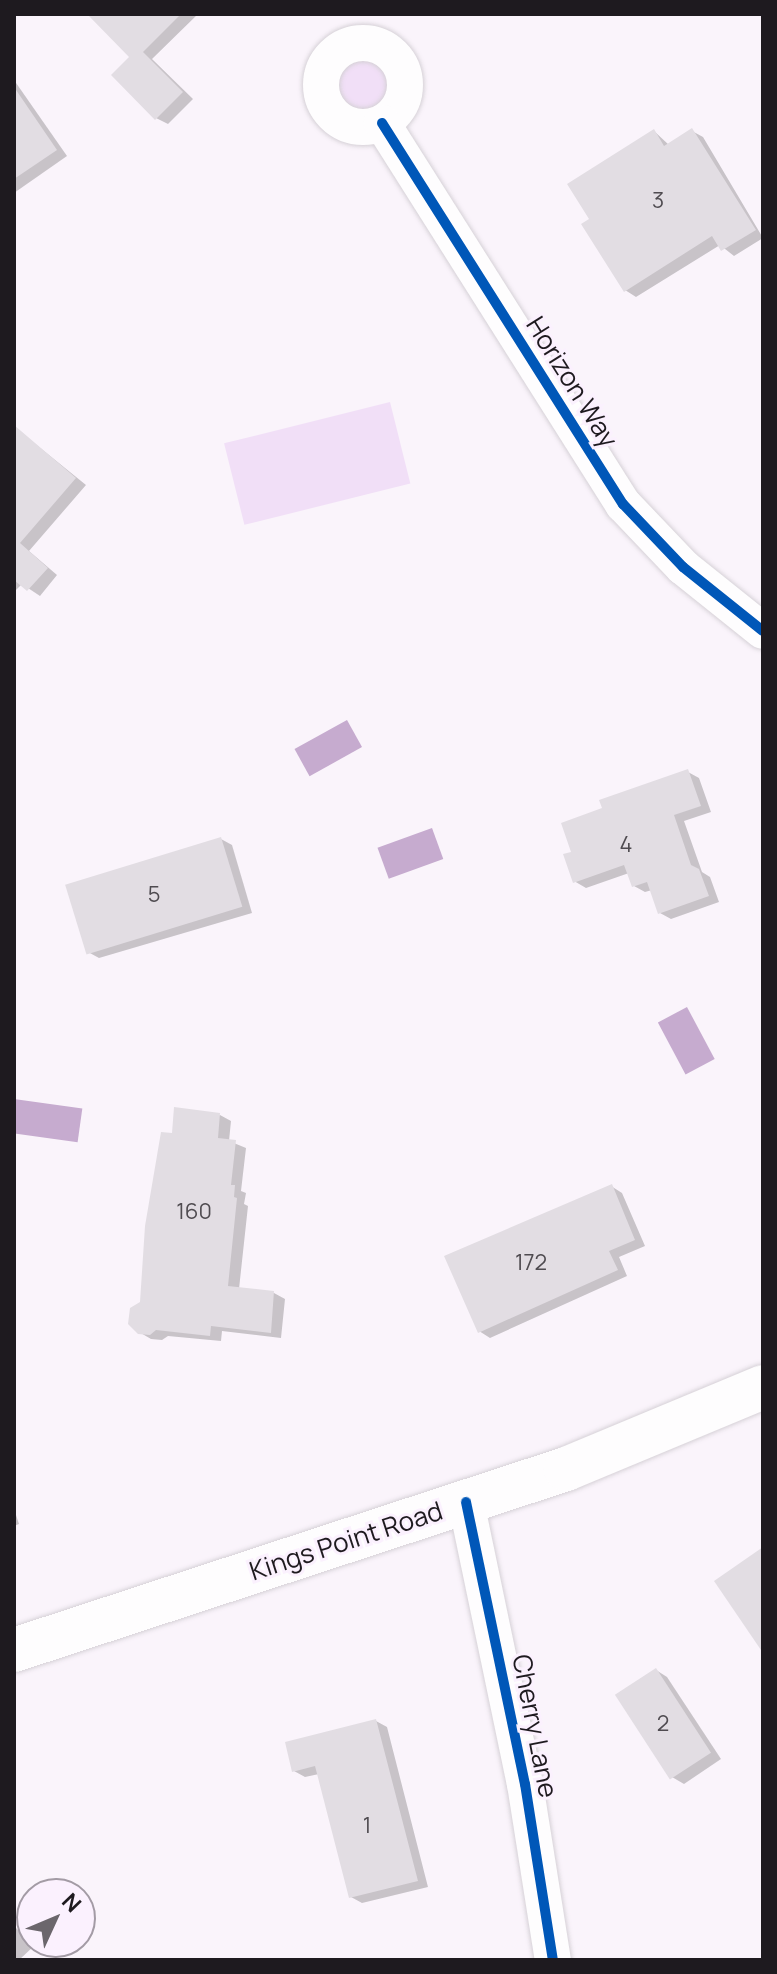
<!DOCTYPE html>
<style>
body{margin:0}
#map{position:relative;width:777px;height:1974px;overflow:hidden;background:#faf4fb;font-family:Manrope,sans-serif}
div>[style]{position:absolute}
.green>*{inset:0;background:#f1dff7;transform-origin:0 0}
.round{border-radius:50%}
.water>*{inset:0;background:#c6abcf;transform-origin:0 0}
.shadow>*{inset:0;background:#0003}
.building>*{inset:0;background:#e2dde3;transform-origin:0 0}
.roads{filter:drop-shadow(0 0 2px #d6d1d7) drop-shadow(0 0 2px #d6d1d7)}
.street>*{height:36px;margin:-18px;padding:0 18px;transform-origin:18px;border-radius:18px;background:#fefdfe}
.street>.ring{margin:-18px;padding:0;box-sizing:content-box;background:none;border:36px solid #fefdfe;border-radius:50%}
.secondary>*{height:44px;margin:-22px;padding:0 22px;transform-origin:22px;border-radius:22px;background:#fefdfe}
.cycleway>*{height:10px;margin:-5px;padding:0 5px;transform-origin:5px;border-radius:5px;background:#0057b8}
span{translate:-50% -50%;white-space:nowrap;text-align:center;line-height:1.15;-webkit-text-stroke:6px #fbf1fe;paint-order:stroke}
.number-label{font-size:22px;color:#4f4b50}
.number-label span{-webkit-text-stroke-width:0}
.street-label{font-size:26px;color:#1e1a1f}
.frame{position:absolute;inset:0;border:16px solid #1e1a1f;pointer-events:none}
.north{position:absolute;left:16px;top:1878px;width:80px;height:80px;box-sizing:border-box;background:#fbf1fe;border:2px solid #a39ba5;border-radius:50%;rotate:46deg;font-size:22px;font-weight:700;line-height:32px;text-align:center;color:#1e1a1f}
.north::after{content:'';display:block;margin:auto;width:28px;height:36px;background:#6b666c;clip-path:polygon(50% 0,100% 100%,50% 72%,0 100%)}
</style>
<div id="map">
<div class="green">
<div class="round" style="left:333px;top:56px;width:60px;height:60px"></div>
<div style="left:390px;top:402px;width:84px;height:171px;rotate:76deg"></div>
</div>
<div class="water">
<div style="left:347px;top:720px;width:31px;height:60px;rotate:61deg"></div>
<div style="left:432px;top:828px;width:33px;height:58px;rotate:70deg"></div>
<div style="left:687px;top:1007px;width:59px;height:33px;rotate:62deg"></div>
<div style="left:14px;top:1099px;width:69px;height:34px;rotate:8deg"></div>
</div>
<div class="shadow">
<div style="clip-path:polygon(90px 14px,198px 14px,152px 59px,193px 99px,168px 124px,156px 118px,132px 57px)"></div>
<div style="clip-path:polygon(14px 80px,67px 156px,14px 193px)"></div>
<div style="clip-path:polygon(654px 131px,669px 145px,692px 131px,703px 137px,763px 238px,734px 256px,720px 245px,636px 297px,625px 290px,592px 220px)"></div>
<div style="clip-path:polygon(23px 434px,86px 485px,29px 551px,57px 575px,40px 596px,22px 584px,14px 592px,14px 445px)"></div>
<div style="clip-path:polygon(688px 772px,699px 778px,711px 812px,684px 821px,702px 872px,710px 877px,719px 902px,671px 919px,660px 913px,652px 890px,645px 892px,634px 886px,629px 873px,586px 888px,574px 881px,574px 853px,604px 810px)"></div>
<div style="clip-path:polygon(221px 839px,232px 845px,252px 913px,99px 958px,88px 952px)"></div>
<div style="clip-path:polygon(220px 1115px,231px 1121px,229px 1141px,246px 1148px,241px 1191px,246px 1193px,244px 1204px,248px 1206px,239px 1289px,274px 1293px,285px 1299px,281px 1338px,222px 1331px,221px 1341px,168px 1336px,162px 1340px,151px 1339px,139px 1332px,142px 1303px,173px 1135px)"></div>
<div style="clip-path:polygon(611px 1186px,622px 1193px,645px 1246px,619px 1257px,627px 1276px,490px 1338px,479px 1331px)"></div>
<div style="clip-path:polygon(14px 1509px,19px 1524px,14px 1526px)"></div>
<div style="clip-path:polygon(656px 1670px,667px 1677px,721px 1759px,684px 1784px,672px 1777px)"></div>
<div style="clip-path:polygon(376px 1721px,387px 1727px,428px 1887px,362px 1903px,351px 1897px,319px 1774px,305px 1777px,294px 1771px)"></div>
<div style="clip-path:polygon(14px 1926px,34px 1946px,19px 1960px,14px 1960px)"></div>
</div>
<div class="building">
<div style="clip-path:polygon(87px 14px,181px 14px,143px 52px,183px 92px,155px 120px,111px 75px,129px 57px)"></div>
<div style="clip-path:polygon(14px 87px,57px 150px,14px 179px)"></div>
<div style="clip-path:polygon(692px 128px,756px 230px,721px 251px,712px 236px,624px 292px,581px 224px,589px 219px,567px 184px,654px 129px,664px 146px)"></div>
<div style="clip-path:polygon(14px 425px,76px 478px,20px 543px,48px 568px,27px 591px,14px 580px)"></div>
<div style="clip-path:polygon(688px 769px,701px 806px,674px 815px,691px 865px,699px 869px,709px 896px,658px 914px,647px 882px,632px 887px,624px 865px,573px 883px,563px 854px,571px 852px,561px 823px,602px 808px,599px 800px)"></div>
<div style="left:221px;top:837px;width:73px;height:163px;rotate:73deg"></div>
<div style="clip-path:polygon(174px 1107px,220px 1113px,218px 1138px,236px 1140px,231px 1185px,235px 1185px,234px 1197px,237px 1198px,228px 1286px,274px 1291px,271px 1333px,211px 1326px,210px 1336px,156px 1330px,150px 1335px,138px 1334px,128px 1324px,130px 1308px,140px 1302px,145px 1226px,161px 1132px,172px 1133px)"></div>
<div style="clip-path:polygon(612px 1184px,635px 1240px,609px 1251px,618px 1270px,478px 1333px,444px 1256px)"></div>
<div style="clip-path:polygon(763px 1547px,763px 1653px,714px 1581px)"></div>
<div style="left:656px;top:1668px;width:101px;height:49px;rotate:57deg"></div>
<div style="clip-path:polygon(376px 1719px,418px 1881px,349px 1898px,315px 1766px,292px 1772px,285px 1742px)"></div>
</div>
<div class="roads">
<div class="street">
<div class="ring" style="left:321px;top:43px;width:48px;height:48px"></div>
<div style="left:382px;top:123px;width:451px;rotate:57.7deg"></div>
<div style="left:623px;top:504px;width:87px;rotate:46.4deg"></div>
<div style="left:683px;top:567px;width:102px;rotate:38.7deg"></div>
<div style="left:466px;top:1502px;width:288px;rotate:78.2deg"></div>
<div style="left:525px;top:1784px;width:178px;rotate:81deg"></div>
</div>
<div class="secondary">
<div style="left:14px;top:1650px;width:581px;rotate:-18.15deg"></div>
<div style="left:566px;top:1469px;width:213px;rotate:-22.6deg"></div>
</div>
</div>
<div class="cycleway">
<div style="left:382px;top:123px;width:451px;rotate:57.7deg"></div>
<div style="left:623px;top:504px;width:87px;rotate:46.4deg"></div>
<div style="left:683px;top:567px;width:102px;rotate:38.7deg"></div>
<div style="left:466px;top:1502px;width:288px;rotate:78.2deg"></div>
<div style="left:525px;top:1784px;width:178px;rotate:81deg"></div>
</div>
<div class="number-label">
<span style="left:658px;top:201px">3</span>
<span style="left:626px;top:845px">4</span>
<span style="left:154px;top:895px">5</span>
<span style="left:194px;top:1212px">160</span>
<span style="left:531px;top:1263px">172</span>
<span style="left:663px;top:1724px">2</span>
<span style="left:367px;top:1826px">1</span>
</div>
<div class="street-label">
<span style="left:572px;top:382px;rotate:58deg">Horizon Way</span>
<span style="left:346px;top:1541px;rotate:-18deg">Kings Point Road</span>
<span style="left:535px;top:1726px;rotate:79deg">Cherry Lane</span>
</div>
<div class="frame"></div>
<div class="north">N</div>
</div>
